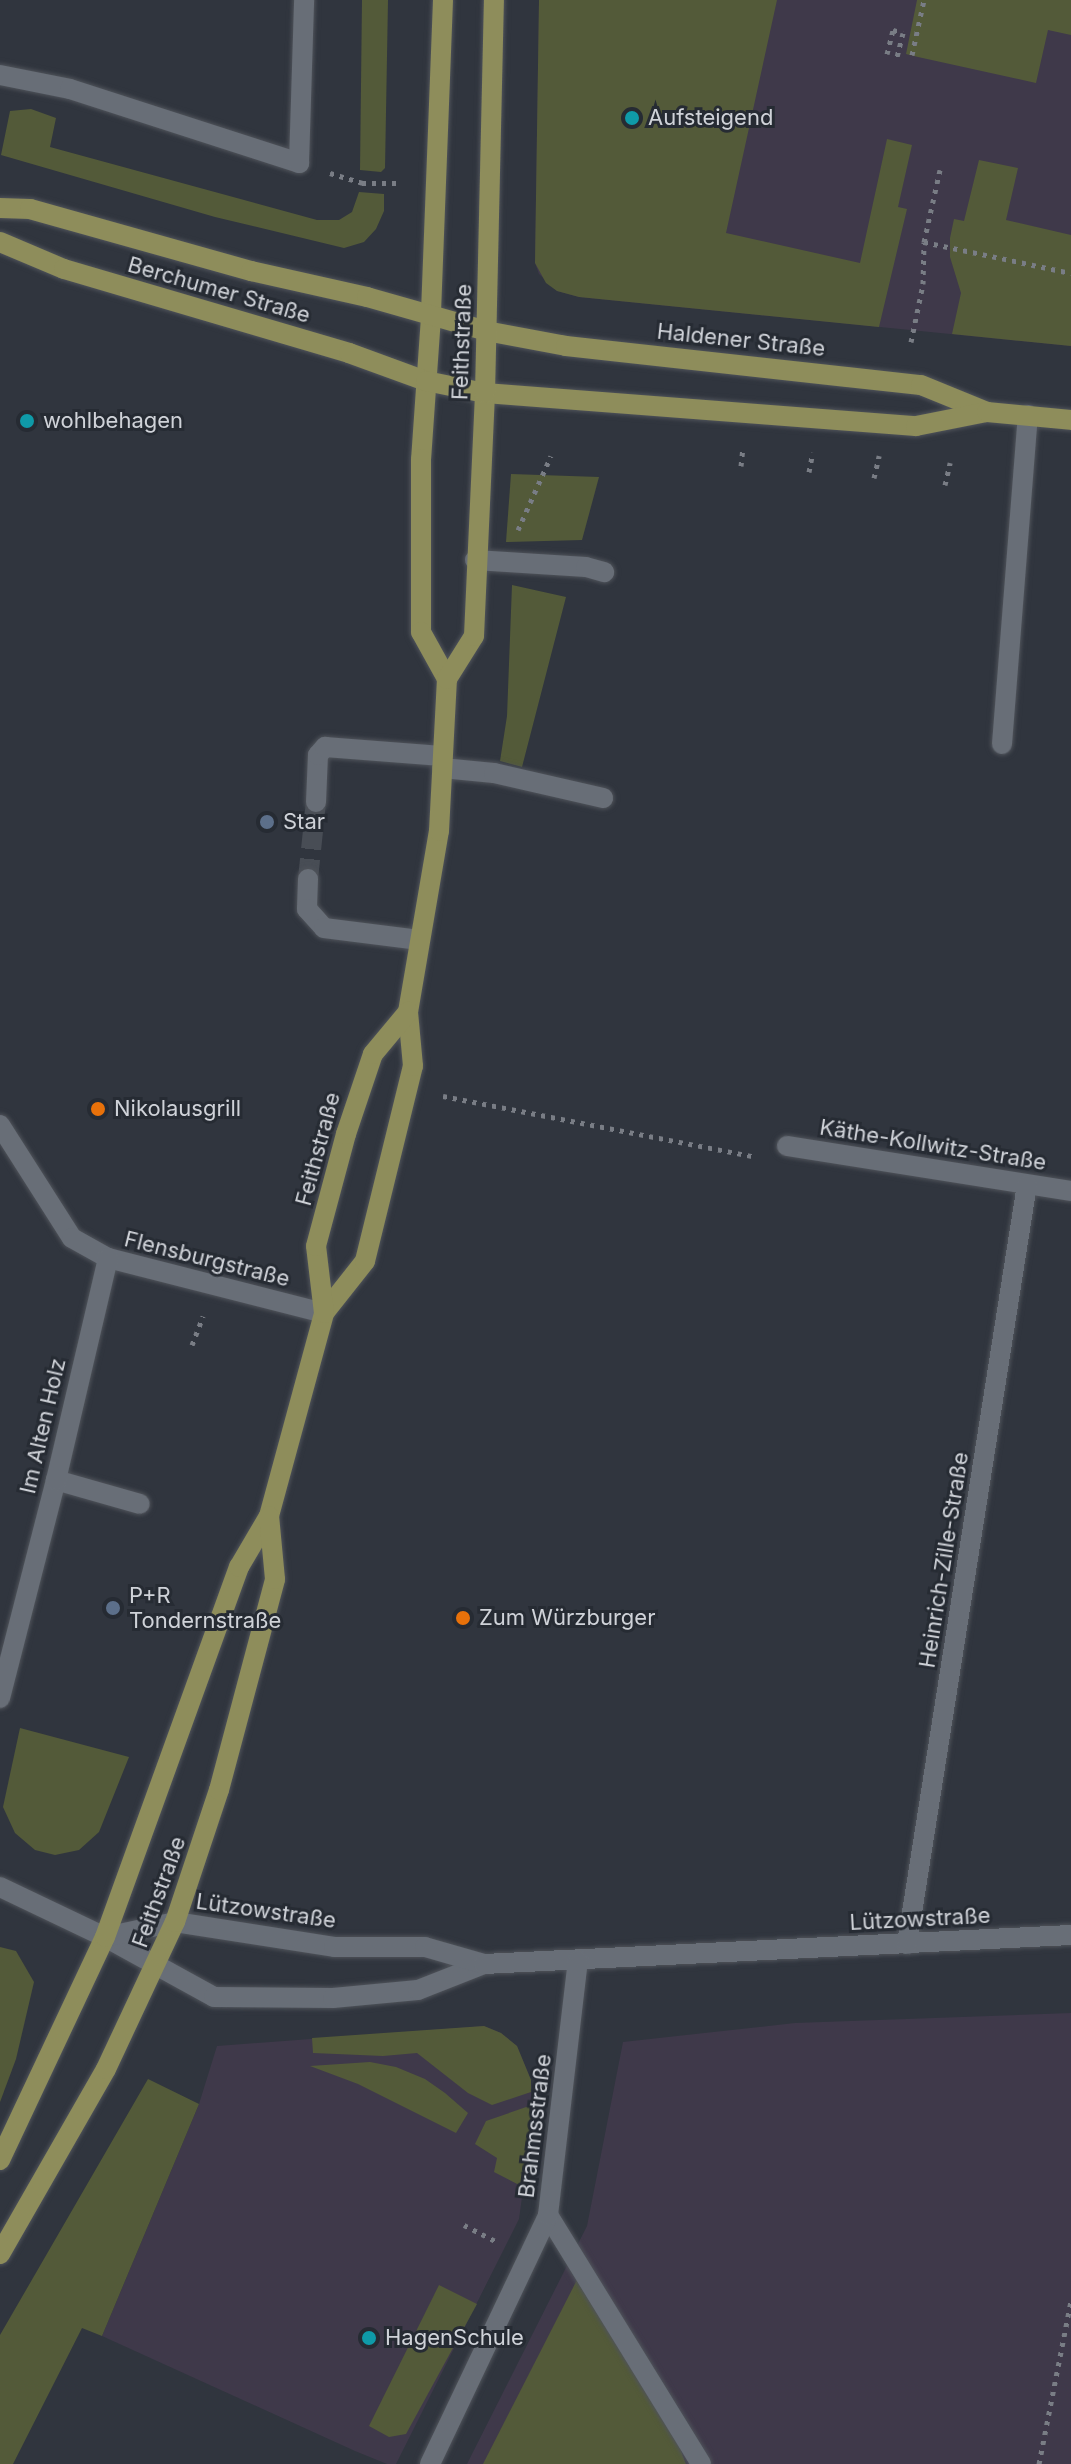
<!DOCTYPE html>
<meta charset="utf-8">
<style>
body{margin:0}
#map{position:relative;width:1071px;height:2464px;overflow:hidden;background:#30353e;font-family:Inter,sans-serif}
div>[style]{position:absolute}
.education>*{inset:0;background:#3f394a}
.green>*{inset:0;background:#535a39}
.minor-tunnel>*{height:20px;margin-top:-10px;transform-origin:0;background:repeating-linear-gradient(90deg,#484d55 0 20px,transparent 0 30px)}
.path>*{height:5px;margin-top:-2.5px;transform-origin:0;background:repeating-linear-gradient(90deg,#797d85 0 4px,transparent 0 10px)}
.roads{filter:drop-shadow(0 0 2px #4f535a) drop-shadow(0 0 2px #4f535a)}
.minor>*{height:20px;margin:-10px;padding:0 10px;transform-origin:10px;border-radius:10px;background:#686e77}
.major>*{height:20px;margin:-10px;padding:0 10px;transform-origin:10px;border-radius:10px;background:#8e8d5b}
.dots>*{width:22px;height:22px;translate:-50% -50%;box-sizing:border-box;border:4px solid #262b33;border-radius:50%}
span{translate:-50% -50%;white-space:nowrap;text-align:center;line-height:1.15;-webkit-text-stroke:6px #262b33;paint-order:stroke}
.poi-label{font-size:22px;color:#cfd2d8}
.left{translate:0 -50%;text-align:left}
.street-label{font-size:22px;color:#cfd2d8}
</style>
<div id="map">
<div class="education">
<div style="clip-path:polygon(539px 0,1071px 0,1071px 346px,579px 297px,557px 291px,539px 274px,535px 263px)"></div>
<div style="clip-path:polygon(1071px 2013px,1071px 2464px,467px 2464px,587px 2226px,623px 2042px,795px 2023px)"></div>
<div style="clip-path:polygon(484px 2026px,501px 2033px,517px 2046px,531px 2080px,532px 2125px,519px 2219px,396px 2464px,387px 2464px,355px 2451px,102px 2336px,199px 2104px,217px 2046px)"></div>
</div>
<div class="green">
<div style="clip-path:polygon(362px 0,388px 0,385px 168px,381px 172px,360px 170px)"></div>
<div style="clip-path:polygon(539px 0,777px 0,726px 233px,860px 263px,887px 139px,912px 145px,898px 207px,907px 209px,879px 327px,579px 297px,557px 291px,546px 283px,535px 263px)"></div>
<div style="clip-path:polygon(917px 0,1071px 0,1071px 35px,1048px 30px,1036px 83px,918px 57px,906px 54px)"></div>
<div style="clip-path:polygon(31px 109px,56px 118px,50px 147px,317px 220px,339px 220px,352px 212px,359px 192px,384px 194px,384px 211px,376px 229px,364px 242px,344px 248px,215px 217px,1px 155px,10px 111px)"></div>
<div style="clip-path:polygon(979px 160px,1018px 168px,1006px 220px,1071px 235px,1071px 346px,952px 334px,961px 293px,950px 257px,950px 238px,954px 219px,964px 221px)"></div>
<div style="clip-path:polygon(511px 474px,599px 477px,582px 540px,506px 542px)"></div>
<div style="clip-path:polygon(512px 585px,566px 597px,522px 767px,500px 761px,507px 716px)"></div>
<div style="clip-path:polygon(20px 1728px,129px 1757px,99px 1832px,79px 1850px,55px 1855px,35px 1850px,15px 1833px,3px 1807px)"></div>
<div style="clip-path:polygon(0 1947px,16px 1951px,34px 1982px,16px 2059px,0 2102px)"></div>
<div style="clip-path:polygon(484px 2026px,501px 2033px,517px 2046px,531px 2080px,531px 2092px,492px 2105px,468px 2093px,417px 2053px,383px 2056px,313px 2053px,312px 2038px)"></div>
<div style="clip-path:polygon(370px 2062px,396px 2067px,425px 2079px,445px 2093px,468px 2113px,456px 2133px,358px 2084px,310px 2066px)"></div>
<div style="clip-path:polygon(148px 2079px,199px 2104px,102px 2336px,82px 2328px,13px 2464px,0 2464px,0 2335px)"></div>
<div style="clip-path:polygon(532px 2105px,532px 2125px,523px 2187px,494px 2172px,497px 2158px,475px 2144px,486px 2121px)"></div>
<div style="clip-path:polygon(580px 2274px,668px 2417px,686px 2464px,483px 2464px)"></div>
<div style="clip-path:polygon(439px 2285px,477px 2304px,406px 2434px,389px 2437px,369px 2426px)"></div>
</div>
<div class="minor-tunnel">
<div style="left:308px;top:879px;width:77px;rotate:-84.1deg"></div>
</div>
<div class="path">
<div style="left:887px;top:54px;width:25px;rotate:-76deg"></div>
<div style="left:893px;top:30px;width:10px;rotate:17deg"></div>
<div style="left:903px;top:33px;width:25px;rotate:104deg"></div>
<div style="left:912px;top:55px;width:56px;rotate:-77.7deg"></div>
<div style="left:330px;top:173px;width:34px;rotate:17deg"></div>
<div style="left:362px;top:183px;width:34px"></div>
<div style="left:924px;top:242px;width:150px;rotate:11.9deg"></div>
<div style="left:911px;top:342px;width:59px;rotate:-78.3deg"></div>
<div style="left:923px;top:284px;width:42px;rotate:-88.6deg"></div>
<div style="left:924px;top:242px;width:74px;rotate:-77.5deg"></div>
<div style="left:741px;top:466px;width:19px;rotate:-84deg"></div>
<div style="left:809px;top:472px;width:20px;rotate:-79deg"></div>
<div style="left:874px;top:478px;width:23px;rotate:-77deg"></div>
<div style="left:945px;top:485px;width:23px;rotate:-77deg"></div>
<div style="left:518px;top:530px;width:81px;rotate:-66deg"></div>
<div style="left:443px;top:1096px;width:319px;rotate:11deg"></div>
<div style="left:192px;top:1345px;width:31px;rotate:-69deg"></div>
<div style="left:464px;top:2225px;width:39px;rotate:27deg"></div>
<div style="left:1039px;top:2464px;width:166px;rotate:-78.9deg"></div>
</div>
<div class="roads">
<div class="minor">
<div style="left:0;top:75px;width:71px;rotate:11.3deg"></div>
<div style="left:70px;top:89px;width:241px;rotate:17.9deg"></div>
<div style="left:299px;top:163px;width:163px;rotate:-88.2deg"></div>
<div style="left:475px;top:560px;width:111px;rotate:3.6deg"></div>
<div style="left:586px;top:567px;width:19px;rotate:16deg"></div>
<div style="left:1002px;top:744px;width:330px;rotate:-85.5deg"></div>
<div style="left:442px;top:768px;width:52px;rotate:5.5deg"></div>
<div style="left:494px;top:773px;width:112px;rotate:12.9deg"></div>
<div style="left:316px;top:802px;width:47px;rotate:-87.6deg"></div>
<div style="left:318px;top:755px;width:11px;rotate:-49deg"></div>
<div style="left:325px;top:747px;width:117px;rotate:4.4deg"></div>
<div style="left:308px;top:879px;width:30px;rotate:92deg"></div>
<div style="left:307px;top:909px;width:25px;rotate:48deg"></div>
<div style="left:324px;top:928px;width:96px;rotate:7.2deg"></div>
<div style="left:0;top:1125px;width:134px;rotate:57.5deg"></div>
<div style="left:72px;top:1238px;width:41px;rotate:29.1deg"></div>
<div style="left:108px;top:1258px;width:223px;rotate:14.3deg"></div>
<div style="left:787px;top:1146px;width:288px;rotate:9deg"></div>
<div style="left:56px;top:1480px;width:87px;rotate:15.9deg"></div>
<div style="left:0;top:1698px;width:225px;rotate:-75.6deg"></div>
<div style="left:56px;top:1480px;width:228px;rotate:-76.8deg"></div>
<div style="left:0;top:1887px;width:116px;rotate:25.5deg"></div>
<div style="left:105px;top:1937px;width:124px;rotate:28.8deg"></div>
<div style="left:214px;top:1997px;width:119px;rotate:0.5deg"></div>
<div style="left:333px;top:1998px;width:85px;rotate:-5.4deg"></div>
<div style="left:418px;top:1990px;width:71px;rotate:-21.5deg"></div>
<div style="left:105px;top:1937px;width:72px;rotate:-12.1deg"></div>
<div style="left:175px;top:1922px;width:161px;rotate:8.9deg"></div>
<div style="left:334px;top:1947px;width:91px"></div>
<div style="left:425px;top:1947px;width:61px;rotate:16.1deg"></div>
<div style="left:484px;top:1964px;width:588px;rotate:-2.83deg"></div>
<div style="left:907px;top:1944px;width:768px;rotate:-81.02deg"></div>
<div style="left:548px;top:2215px;width:292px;rotate:58.4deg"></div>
<div style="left:430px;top:2464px;width:276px;rotate:-64.6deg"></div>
<div style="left:548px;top:2215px;width:256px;rotate:-83.3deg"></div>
</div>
<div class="major">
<div style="left:443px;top:0;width:317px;rotate:92.2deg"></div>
<div style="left:431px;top:317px;width:142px;rotate:94deg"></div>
<div style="left:421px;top:459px;width:173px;rotate:90deg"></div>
<div style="left:421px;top:632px;width:54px;rotate:61deg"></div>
<div style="left:0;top:208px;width:30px;rotate:2deg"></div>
<div style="left:30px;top:209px;width:230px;rotate:15.7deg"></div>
<div style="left:251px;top:271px;width:119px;rotate:12.6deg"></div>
<div style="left:367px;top:297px;width:124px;rotate:15.9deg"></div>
<div style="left:486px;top:331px;width:81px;rotate:10.6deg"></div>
<div style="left:566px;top:346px;width:357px;rotate:6.3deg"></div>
<div style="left:921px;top:385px;width:71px;rotate:22.2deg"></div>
<div style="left:0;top:242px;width:69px;rotate:22.9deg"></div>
<div style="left:64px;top:269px;width:297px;rotate:16.4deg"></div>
<div style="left:349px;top:353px;width:82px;rotate:20deg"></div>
<div style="left:426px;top:381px;width:60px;rotate:11.5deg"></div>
<div style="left:485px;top:393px;width:432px;rotate:4.4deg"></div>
<div style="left:916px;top:426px;width:72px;rotate:-11.2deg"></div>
<div style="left:987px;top:412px;width:84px;rotate:5.4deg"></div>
<div style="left:324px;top:1313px;width:66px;rotate:-51.7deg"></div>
<div style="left:365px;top:1261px;width:201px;rotate:-76.2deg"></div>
<div style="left:413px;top:1066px;width:54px;rotate:-95.3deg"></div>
<div style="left:408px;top:1012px;width:184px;rotate:-80.3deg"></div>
<div style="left:439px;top:831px;width:152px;rotate:-87deg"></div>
<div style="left:447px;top:679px;width:51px;rotate:-57.9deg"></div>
<div style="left:474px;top:636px;width:243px;rotate:-87.4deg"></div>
<div style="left:485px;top:393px;width:393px;rotate:-88.7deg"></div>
<div style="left:0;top:2160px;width:246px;rotate:-64.8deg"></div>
<div style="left:105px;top:1937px;width:394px;rotate:-70.1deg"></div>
<div style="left:239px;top:1567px;width:59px;rotate:-59.5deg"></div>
<div style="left:269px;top:1516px;width:210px;rotate:-74.8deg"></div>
<div style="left:324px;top:1313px;width:67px;rotate:-96.8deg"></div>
<div style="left:316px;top:1246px;width:116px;rotate:-75deg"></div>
<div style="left:346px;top:1134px;width:84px;rotate:-71.4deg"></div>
<div style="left:373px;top:1054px;width:55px;rotate:-50.2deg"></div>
<div style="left:0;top:2254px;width:213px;rotate:-60.2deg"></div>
<div style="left:106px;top:2069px;width:162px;rotate:-64.9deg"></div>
<div style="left:175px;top:1922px;width:139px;rotate:-71.6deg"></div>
<div style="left:219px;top:1790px;width:218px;rotate:-75.1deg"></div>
<div style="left:275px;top:1579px;width:63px;rotate:-95.4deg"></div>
</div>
</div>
<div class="dots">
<div style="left:632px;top:118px;background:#0f9aa8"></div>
<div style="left:27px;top:421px;background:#0f9aa8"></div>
<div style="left:267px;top:822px;background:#5c6f8a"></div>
<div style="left:98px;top:1109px;background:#e8710a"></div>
<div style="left:113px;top:1608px;background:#5c6f8a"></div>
<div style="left:463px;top:1618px;background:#e8710a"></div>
<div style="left:369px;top:2338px;background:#0f9aa8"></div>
</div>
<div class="poi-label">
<span class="left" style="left:648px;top:118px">Aufsteigend</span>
<span class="left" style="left:43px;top:421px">wohlbehagen</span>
<span class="left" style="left:283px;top:822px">Star</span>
<span class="left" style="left:114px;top:1109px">Nikolausgrill</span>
<span class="left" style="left:129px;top:1608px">P+R<br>Tondernstraße</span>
<span class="left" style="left:479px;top:1618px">Zum Würzburger</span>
<span class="left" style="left:385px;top:2338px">HagenSchule</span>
</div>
<div class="street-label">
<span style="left:219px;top:290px;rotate:16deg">Berchumer Straße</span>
<span style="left:741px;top:340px;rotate:6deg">Haldener Straße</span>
<span style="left:462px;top:342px;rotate:-88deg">Feithstraße</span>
<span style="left:933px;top:1145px;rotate:9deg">Käthe-Kollwitz-Straße</span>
<span style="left:318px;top:1149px;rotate:-75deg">Feithstraße</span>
<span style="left:207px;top:1259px;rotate:14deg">Flensburgstraße</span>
<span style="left:43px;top:1426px;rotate:-77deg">Im Alten Holz</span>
<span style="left:944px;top:1560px;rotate:-81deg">Heinrich-Zille-Straße</span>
<span style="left:159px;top:1892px;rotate:-70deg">Feithstraße</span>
<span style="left:266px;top:1911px;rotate:8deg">Lützowstraße</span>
<span style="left:920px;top:1919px;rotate:-3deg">Lützowstraße</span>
<span style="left:535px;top:2126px;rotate:-83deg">Brahmsstraße</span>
</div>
</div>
